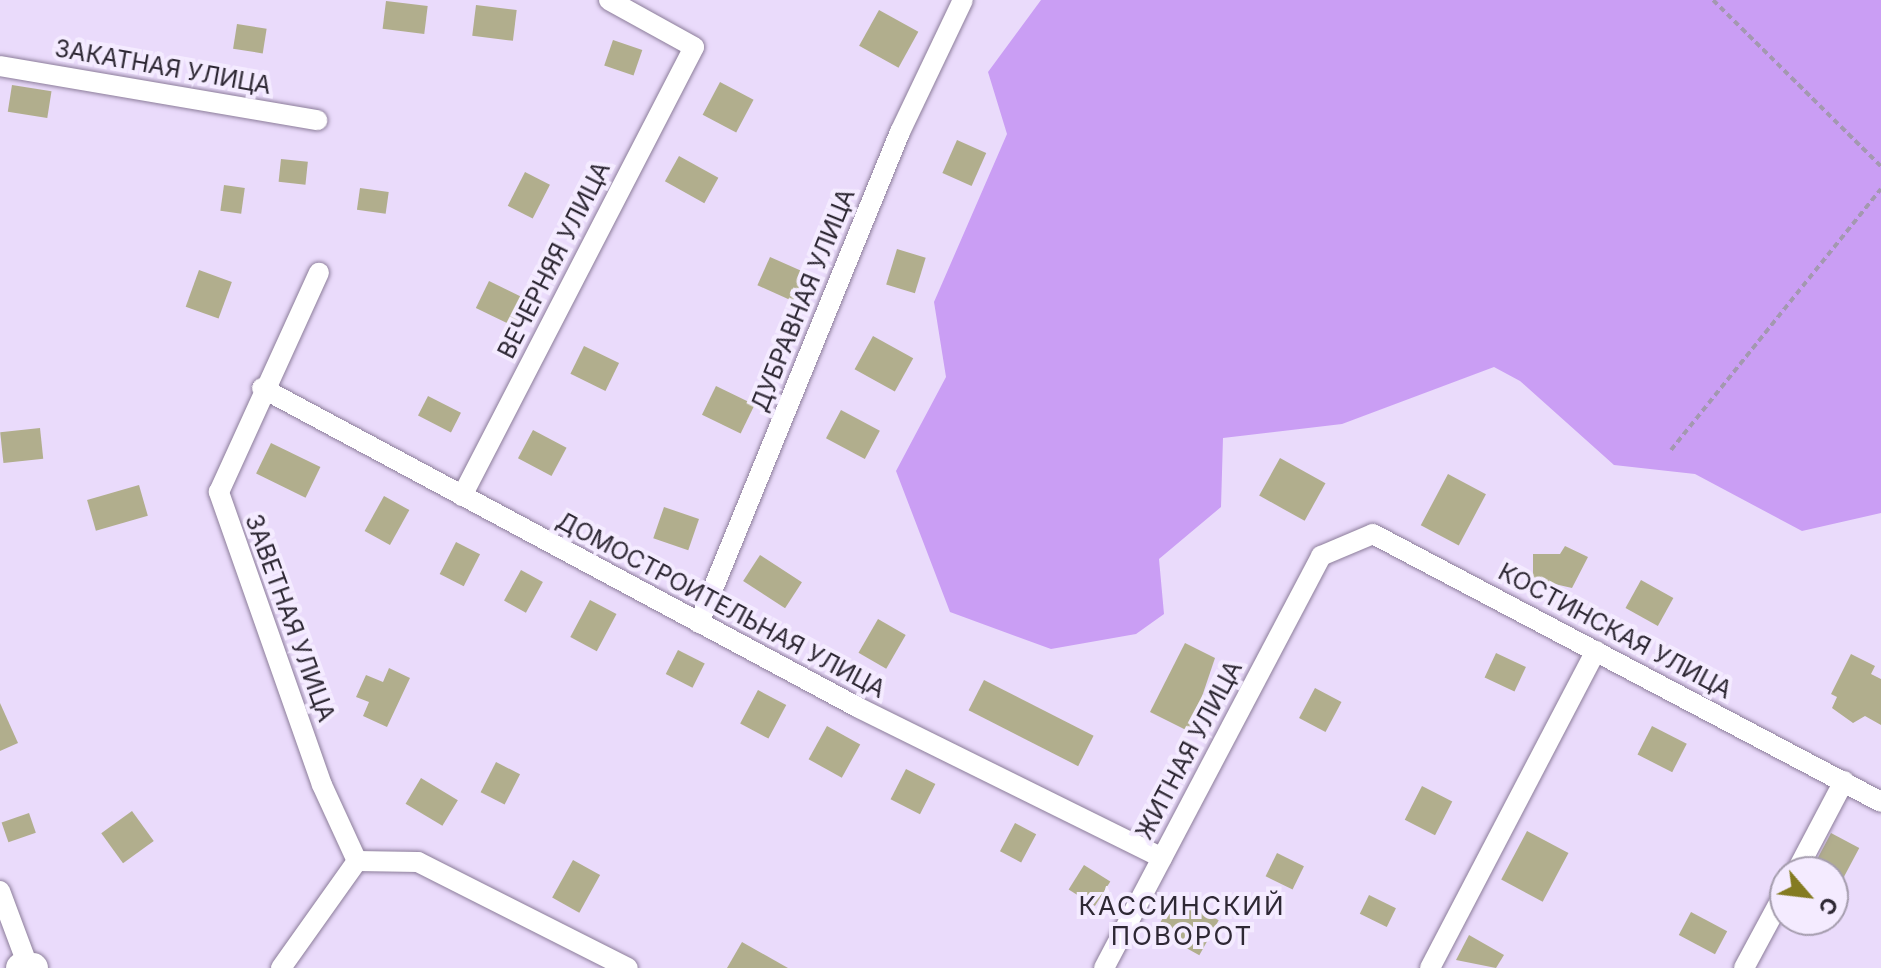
<!DOCTYPE html>
<meta charset="utf-8">
<style>
body{margin:0}
#map{position:relative;width:1881px;height:968px;overflow:hidden;background:#eadbfb;font-family:Inter,sans-serif}
div>[style]{position:absolute}
.green>*{inset:0;background:#ca9ef4}
.building>*{inset:0;background:#b1ae8d;transform-origin:0 0}
.path>*{height:4px;margin-top:-2px;transform-origin:0;background:repeating-linear-gradient(90deg,#a398b0 0 6px,transparent 0 10px)}
.roads{filter:drop-shadow(0 0 2px #8c7d9a) drop-shadow(0 0 2px #8c7d9a)}
.street>*{height:20px;margin:-10px;padding:0 10px;transform-origin:10px;border-radius:10px;background:#fff}
.secondary>*{height:30px;margin:-15px;padding:0 15px;transform-origin:15px;border-radius:15px;background:#fff}
span{translate:-50% -50%;white-space:nowrap;text-align:center;line-height:1.15;-webkit-text-stroke:8px #f4ebff;paint-order:stroke}
.street-label{font-size:24px;color:#2e2834}
.neighbourhood-label{font-size:26px;color:#2e2834;letter-spacing:2px}
.north{position:absolute;left:1769px;top:856px;width:80px;height:80px;box-sizing:border-box;background:#f4ebff;border:2px solid #a59dae;border-radius:50%;rotate:118deg;font-size:22px;font-weight:700;line-height:32px;text-align:center;color:#2e2834}
.north::after{content:'';display:block;margin:auto;width:28px;height:36px;background:#847b21;clip-path:polygon(50% 0,100% 100%,50% 72%,0 100%)}
</style>
<div id="map">
<div class="green">
<div style="clip-path:polygon(1041px 0,1881px 0,1881px 513px,1802px 531px,1695px 474px,1614px 465px,1520px 381px,1494px 367px,1342px 424px,1223px 438px,1221px 507px,1159px 559px,1164px 614px,1136px 634px,1051px 649px,950px 612px,896px 471px,946px 377px,934px 302px,1007px 134px,988px 72px)"></div>
</div>
<div class="building">
<div style="left:386px;top:1px;width:42px;height:28px;rotate:7deg"></div>
<div style="left:476px;top:5px;width:41px;height:31px;rotate:7deg"></div>
<div style="left:879px;top:10px;width:45px;height:41px;rotate:29deg"></div>
<div style="left:237px;top:24px;width:30px;height:25px;rotate:9deg"></div>
<div style="left:613px;top:40px;width:31px;height:27px;rotate:19deg"></div>
<div style="left:720px;top:82px;width:38px;height:37px;rotate:28deg"></div>
<div style="left:12px;top:85px;width:40px;height:27px;rotate:9deg"></div>
<div style="left:957px;top:140px;width:32px;height:36px;rotate:24deg"></div>
<div style="left:679px;top:156px;width:45px;height:29px;rotate:29deg"></div>
<div style="left:281px;top:159px;width:27px;height:23px;rotate:6deg"></div>
<div style="left:525px;top:172px;width:28px;height:38px;rotate:27deg"></div>
<div style="left:224px;top:185px;width:21px;height:26px;rotate:8deg"></div>
<div style="left:360px;top:188px;width:29px;height:22px;rotate:8deg"></div>
<div style="left:897px;top:249px;width:30px;height:37px;rotate:17deg"></div>
<div style="left:770px;top:257px;width:39px;height:31px;rotate:24deg"></div>
<div style="left:199px;top:270px;width:35px;height:39px;rotate:20deg"></div>
<div style="left:489px;top:281px;width:46px;height:30px;rotate:26deg"></div>
<div style="left:873px;top:336px;width:46px;height:38px;rotate:29deg"></div>
<div style="left:584px;top:346px;width:39px;height:31px;rotate:26deg"></div>
<div style="left:716px;top:386px;width:43px;height:32px;rotate:26deg"></div>
<div style="left:428px;top:396px;width:37px;height:22px;rotate:27deg"></div>
<div style="left:841px;top:410px;width:44px;height:32px;rotate:28deg"></div>
<div style="left:40px;top:428px;width:31px;height:40px;rotate:84deg"></div>
<div style="left:533px;top:430px;width:38px;height:32px;rotate:28deg"></div>
<div style="left:271px;top:443px;width:55px;height:34px;rotate:26deg"></div>
<div style="left:1280px;top:458px;width:52px;height:43px;rotate:29deg"></div>
<div style="left:1448px;top:474px;width:43px;height:58px;rotate:28deg"></div>
<div style="left:139px;top:485px;width:32px;height:54px;rotate:74deg"></div>
<div style="left:384px;top:496px;width:29px;height:40px;rotate:29deg"></div>
<div style="left:664px;top:507px;width:37px;height:33px;rotate:19deg"></div>
<div style="left:456px;top:542px;width:27px;height:36px;rotate:27deg"></div>
<div style="clip-path:polygon(1565px 546px,1588px 557px,1572px 588px,1533px 579px,1533px 554px,1560px 554px)"></div>
<div style="left:760px;top:555px;width:50px;height:31px;rotate:33deg"></div>
<div style="left:521px;top:570px;width:25px;height:35px;rotate:29deg"></div>
<div style="left:1641px;top:580px;width:37px;height:32px;rotate:29deg"></div>
<div style="left:590px;top:600px;width:30px;height:42px;rotate:28deg"></div>
<div style="left:878px;top:619px;width:32px;height:39px;rotate:30deg"></div>
<div style="clip-path:polygon(1185px 643px,1215px 658px,1190px 732px,1150px 712px)"></div>
<div style="left:678px;top:650px;width:30px;height:27px;rotate:27deg"></div>
<div style="left:1496px;top:653px;width:33px;height:27px;rotate:25deg"></div>
<div style="clip-path:polygon(1851px 654px,1875px 666px,1871px 674px,1881px 679px,1881px 725px,1865px 716px,1853px 723px,1832px 708px,1837px 697px,1831px 694px)"></div>
<div style="clip-path:polygon(389px 668px,410px 678px,387px 727px,363px 716px,369px 702px,356px 697px,366px 675px,383px 682px)"></div>
<div style="left:984px;top:680px;width:123px;height:34px;rotate:27deg"></div>
<div style="left:1315px;top:688px;width:30px;height:34px;rotate:28deg"></div>
<div style="left:758px;top:690px;width:32px;height:38px;rotate:28deg"></div>
<div style="clip-path:polygon(0 703px,18px 743px,0 751px)"></div>
<div style="left:827px;top:726px;width:38px;height:38px;rotate:29deg"></div>
<div style="left:1652px;top:726px;width:39px;height:32px;rotate:27deg"></div>
<div style="left:496px;top:762px;width:27px;height:34px;rotate:27deg"></div>
<div style="left:906px;top:769px;width:33px;height:34px;rotate:27deg"></div>
<div style="left:421px;top:778px;width:43px;height:30px;rotate:31deg"></div>
<div style="left:1422px;top:786px;width:34px;height:38px;rotate:27deg"></div>
<div style="left:132px;top:811px;width:37px;height:38px;rotate:54deg"></div>
<div style="left:29px;top:813px;width:21px;height:29px;rotate:71deg"></div>
<div style="left:1015px;top:823px;width:24px;height:32px;rotate:28deg"></div>
<div style="left:1527px;top:831px;width:47px;height:55px;rotate:28deg"></div>
<div style="left:1831px;top:833px;width:32px;height:37px;rotate:28deg"></div>
<div style="left:1277px;top:853px;width:30px;height:26px;rotate:26deg"></div>
<div style="left:573px;top:860px;width:31px;height:43px;rotate:29deg"></div>
<div style="left:1084px;top:865px;width:31px;height:29px;rotate:32deg"></div>
<div style="left:1369px;top:895px;width:30px;height:21px;rotate:26deg"></div>
<div style="left:1175px;top:896px;width:50px;height:40px;rotate:29deg"></div>
<div style="left:1691px;top:912px;width:41px;height:26px;rotate:28deg"></div>
<div style="clip-path:polygon(1469px 935px,1504px 955px,1496px 968px,1456px 960px)"></div>
<div style="clip-path:polygon(742px 942px,788px 968px,727px 968px)"></div>
</div>
<div class="path">
<div style="left:1713px;top:0;width:236px;rotate:44.7deg"></div>
<div style="left:1671px;top:450px;width:335px;rotate:-51.2deg"></div>
</div>
<div class="roads">
<div class="street">
<div style="left:0;top:66px;width:322px;rotate:9.7deg"></div>
<div style="left:262px;top:388px;width:677px;rotate:28.19deg"></div>
<div style="left:859px;top:708px;width:338px;rotate:26.3deg"></div>
<div style="left:462px;top:496px;width:505px;rotate:-62.67deg"></div>
<div style="left:694px;top:47px;width:97px;rotate:-151.1deg"></div>
<div style="left:699px;top:623px;width:531px;rotate:-67.74deg"></div>
<div style="left:900px;top:132px;width:146px;rotate:-64.5deg"></div>
<div style="left:357px;top:861px;width:61px;rotate:0.9deg"></div>
<div style="left:418px;top:862px;width:235px;rotate:26.8deg"></div>
<div style="left:1796px;top:872px;width:103px;rotate:-62.2deg"></div>
<div style="left:0;top:891px;width:80px;rotate:69.5deg"></div>
<div style="left:281px;top:968px;width:131px;rotate:-54.6deg"></div>
<div style="left:357px;top:861px;width:84px;rotate:-114.7deg"></div>
<div style="left:322px;top:785px;width:311px;rotate:-109.4deg"></div>
<div style="left:219px;top:492px;width:241px;rotate:-65.5deg"></div>
<div style="left:1104px;top:968px;width:466px;rotate:-62.2deg"></div>
<div style="left:1321px;top:556px;width:56px;rotate:-22.9deg"></div>
<div style="left:1373px;top:534px;width:574px;rotate:27.81deg"></div>
<div style="left:1430px;top:968px;width:358px;rotate:-62.4deg"></div>
<div style="left:1744px;top:968px;width:86px;rotate:-61.7deg"></div>
</div>
<div class="secondary">
<div style="left:21px;top:968px;width:12px"></div>
</div>
</div>
<div class="street-label">
<span style="left:163px;top:67px;rotate:10deg">ЗАКАТНАЯ УЛИЦА</span>
<span style="left:554px;top:260px;rotate:-63deg">ВЕЧЕРНЯЯ УЛИЦА</span>
<span style="left:803px;top:300px;rotate:-68deg">ДУБРАВНАЯ УЛИЦА</span>
<span style="left:721px;top:605px;rotate:28deg">ДОМОСТРОИТЕЛЬНАЯ УЛИЦА</span>
<span style="left:290px;top:618px;rotate:70deg">ЗАВЕТНАЯ УЛИЦА</span>
<span style="left:1615px;top:631px;rotate:28deg">КОСТИНСКАЯ УЛИЦА</span>
<span style="left:1189px;top:750px;rotate:-62deg">ЖИТНАЯ УЛИЦА</span>
</div>
<div class="neighbourhood-label">
<span style="left:1182px;top:921px">КАССИНСКИЙ<br>ПОВОРОТ</span>
</div>
<div class="north">С</div>
</div>
